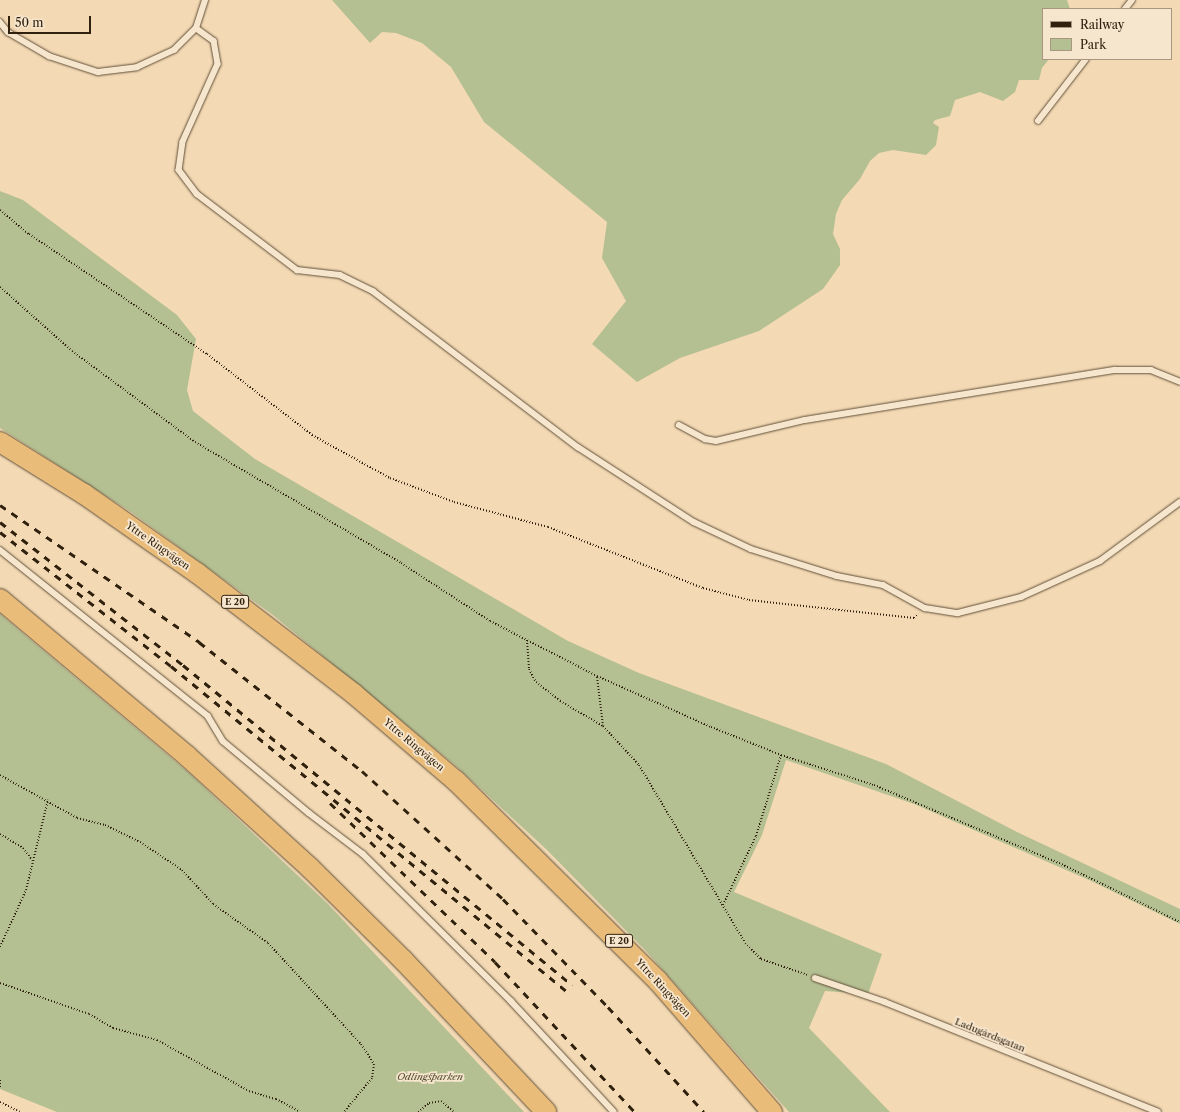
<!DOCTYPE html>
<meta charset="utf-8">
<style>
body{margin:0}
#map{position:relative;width:1180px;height:1112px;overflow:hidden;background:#f3d9b4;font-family:"Libre Caslon Text",serif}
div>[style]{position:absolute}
.green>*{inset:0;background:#b5c092}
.path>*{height:2px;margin-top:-1px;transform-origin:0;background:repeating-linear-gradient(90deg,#2f210e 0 1px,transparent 0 3px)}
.roads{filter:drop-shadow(0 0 1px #604f38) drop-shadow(0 0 1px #604f38)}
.lane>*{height:5.5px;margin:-2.75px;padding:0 2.75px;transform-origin:2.75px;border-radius:2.75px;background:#f7e6ce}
.highway>*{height:20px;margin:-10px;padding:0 10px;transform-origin:10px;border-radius:10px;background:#eabc7a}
.rail>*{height:3px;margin-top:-1.5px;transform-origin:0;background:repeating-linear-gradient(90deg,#2f210e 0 7px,transparent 0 14px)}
span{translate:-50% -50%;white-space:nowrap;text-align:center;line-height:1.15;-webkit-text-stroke:3.5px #f7e6ce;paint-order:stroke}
.shield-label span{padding:1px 3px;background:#f7e6ce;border:1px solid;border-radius:3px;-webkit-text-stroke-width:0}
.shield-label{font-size:9px;color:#2f210e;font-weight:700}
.street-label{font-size:10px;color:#2f210e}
.park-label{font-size:10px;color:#575136;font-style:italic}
.legend{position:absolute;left:1042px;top:8px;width:130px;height:52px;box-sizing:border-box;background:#f7e6ce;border:1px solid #a79781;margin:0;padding:5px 7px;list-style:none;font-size:12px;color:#2f210e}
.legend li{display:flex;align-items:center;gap:8px;height:20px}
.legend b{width:20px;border:1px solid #a79781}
.scale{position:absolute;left:8px;top:16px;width:83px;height:18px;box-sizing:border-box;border:2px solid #2f210e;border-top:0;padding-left:5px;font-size:12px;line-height:14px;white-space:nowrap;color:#2f210e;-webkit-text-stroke:3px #f7e6ce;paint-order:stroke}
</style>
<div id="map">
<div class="green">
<div style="clip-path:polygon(332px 0,1067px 0,1070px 9px,1043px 9px,1043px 59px,1059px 59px,1049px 59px,1042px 68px,1039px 80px,1019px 80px,1015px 92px,1003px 101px,980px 92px,955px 100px,950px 116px,935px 120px,933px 123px,939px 127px,936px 145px,926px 155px,893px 150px,879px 153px,870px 161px,860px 179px,842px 200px,836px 214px,833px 234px,840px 249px,840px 265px,823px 289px,759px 331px,680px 358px,637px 382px,592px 344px,626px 301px,602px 258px,607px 222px,484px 122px,451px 67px,422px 43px,396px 33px,382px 32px,370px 43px)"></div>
<div style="clip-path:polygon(0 191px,23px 200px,177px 315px,196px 339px,187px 390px,193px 411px,255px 459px,568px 641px,639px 673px,886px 764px,1017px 832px,1180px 909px,1180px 924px,1089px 880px,914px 804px,786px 760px,762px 835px,734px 892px,882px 954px,868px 994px,825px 991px,809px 1028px,890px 1112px,789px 1112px,645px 950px,547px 850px,455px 765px,273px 615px,131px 512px,0 428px)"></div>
<div style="clip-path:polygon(0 614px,189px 773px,327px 903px,524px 1112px,57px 1112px,0 1089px)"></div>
</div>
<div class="path">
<div style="left:0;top:210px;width:38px;rotate:40deg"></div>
<div style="left:29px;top:234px;width:215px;rotate:34deg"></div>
<div style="left:207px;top:354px;width:133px;rotate:37.6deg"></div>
<div style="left:312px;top:435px;width:89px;rotate:28.9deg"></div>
<div style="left:390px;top:478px;width:68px;rotate:20.6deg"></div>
<div style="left:454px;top:502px;width:97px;rotate:14.9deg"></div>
<div style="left:548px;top:527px;width:167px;rotate:21.5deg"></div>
<div style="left:703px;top:588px;width:48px;rotate:14.6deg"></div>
<div style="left:749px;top:600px;width:166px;rotate:6.2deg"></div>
<div style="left:914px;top:618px;width:6px;rotate:-45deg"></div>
<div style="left:0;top:287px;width:96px;rotate:41.6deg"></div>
<div style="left:72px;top:351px;width:153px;rotate:36.5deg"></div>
<div style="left:195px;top:442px;width:239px;rotate:30.4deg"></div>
<div style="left:401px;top:563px;width:106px;rotate:33.1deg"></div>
<div style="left:490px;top:621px;width:120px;rotate:27.2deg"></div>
<div style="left:597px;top:676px;width:125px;rotate:24.1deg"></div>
<div style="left:711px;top:727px;width:75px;rotate:21.8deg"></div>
<div style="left:781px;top:755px;width:98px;rotate:17.9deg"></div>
<div style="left:874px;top:785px;width:201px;rotate:22.9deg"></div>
<div style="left:1059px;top:863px;width:135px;rotate:26deg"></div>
<div style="left:527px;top:640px;width:29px;rotate:86deg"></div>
<div style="left:529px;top:669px;width:15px;rotate:62deg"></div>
<div style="left:536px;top:682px;width:31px;rotate:38deg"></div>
<div style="left:560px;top:701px;width:50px;rotate:30.2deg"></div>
<div style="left:603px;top:726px;width:53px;rotate:47.3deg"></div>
<div style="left:639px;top:765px;width:207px;rotate:59.2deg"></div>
<div style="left:745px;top:943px;width:23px;rotate:45deg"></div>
<div style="left:761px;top:959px;width:50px;rotate:18.8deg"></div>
<div style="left:597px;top:677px;width:49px;rotate:83deg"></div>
<div style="left:0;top:775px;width:88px;rotate:29.2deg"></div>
<div style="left:77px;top:818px;width:29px;rotate:14deg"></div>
<div style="left:105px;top:825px;width:39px;rotate:26deg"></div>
<div style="left:140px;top:842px;width:50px;rotate:33.7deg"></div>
<div style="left:182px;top:870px;width:46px;rotate:47.6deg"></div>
<div style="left:213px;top:904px;width:67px;rotate:35.3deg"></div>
<div style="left:268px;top:943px;width:137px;rotate:47.4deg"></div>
<div style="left:361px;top:1044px;width:24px;rotate:57deg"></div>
<div style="left:374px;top:1064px;width:14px;rotate:98deg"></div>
<div style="left:372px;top:1078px;width:44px;rotate:129.5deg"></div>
<div style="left:0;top:834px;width:27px;rotate:31deg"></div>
<div style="left:23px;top:848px;width:15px;rotate:53deg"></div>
<div style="left:723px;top:905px;width:76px;rotate:-64.4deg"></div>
<div style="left:756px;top:836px;width:85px;rotate:-72.8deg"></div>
<div style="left:0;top:947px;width:63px;rotate:-65.5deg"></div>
<div style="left:26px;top:890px;width:93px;rotate:-76.3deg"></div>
<div style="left:0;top:983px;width:94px;rotate:19.2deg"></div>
<div style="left:89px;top:1014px;width:28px;rotate:30deg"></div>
<div style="left:113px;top:1028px;width:46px;rotate:15.3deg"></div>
<div style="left:157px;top:1040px;width:105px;rotate:29deg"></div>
<div style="left:249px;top:1091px;width:28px;rotate:17deg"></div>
<div style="left:276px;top:1099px;width:27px;rotate:28deg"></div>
<div style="left:0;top:1080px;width:7px;rotate:90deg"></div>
<div style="left:0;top:1102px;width:22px;rotate:27deg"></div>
<div style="left:418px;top:1112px;width:14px;rotate:-39deg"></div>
<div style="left:429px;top:1103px;width:12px;rotate:-9deg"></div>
<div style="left:441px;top:1101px;width:17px;rotate:40deg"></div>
</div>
<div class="roads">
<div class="lane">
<div style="left:1125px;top:9px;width:11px;rotate:-52deg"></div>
<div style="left:0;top:22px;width:13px;rotate:51deg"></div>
<div style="left:8px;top:32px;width:48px;rotate:30.3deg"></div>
<div style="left:49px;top:56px;width:52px;rotate:18.1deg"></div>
<div style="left:98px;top:72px;width:39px;rotate:-7deg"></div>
<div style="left:137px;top:67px;width:41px;rotate:-24.7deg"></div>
<div style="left:174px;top:50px;width:31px;rotate:-45deg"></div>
<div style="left:196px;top:28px;width:29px;rotate:-72deg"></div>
<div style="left:196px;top:28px;width:22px;rotate:36deg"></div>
<div style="left:214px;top:41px;width:23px;rotate:80deg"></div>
<div style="left:218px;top:64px;width:85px;rotate:114.2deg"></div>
<div style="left:183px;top:142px;width:28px;rotate:98deg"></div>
<div style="left:179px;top:170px;width:30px;rotate:53deg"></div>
<div style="left:197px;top:194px;width:126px;rotate:37.2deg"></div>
<div style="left:297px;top:270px;width:43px;rotate:6.6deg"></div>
<div style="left:340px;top:275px;width:37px;rotate:26deg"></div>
<div style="left:373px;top:291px;width:258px;rotate:37.3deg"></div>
<div style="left:578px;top:447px;width:138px;rotate:32.9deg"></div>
<div style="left:694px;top:522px;width:63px;rotate:25.3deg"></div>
<div style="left:751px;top:549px;width:90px;rotate:17.4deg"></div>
<div style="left:837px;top:576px;width:47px;rotate:11.1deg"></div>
<div style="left:883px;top:585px;width:48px;rotate:28.7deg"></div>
<div style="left:925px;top:608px;width:33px;rotate:9deg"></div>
<div style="left:958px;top:613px;width:65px;rotate:-14.3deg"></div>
<div style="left:1021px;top:597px;width:87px;rotate:-24.5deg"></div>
<div style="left:1100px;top:561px;width:99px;rotate:-36.4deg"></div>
<div style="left:1038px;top:121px;width:78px;rotate:-52.3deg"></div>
<div style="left:679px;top:425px;width:30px;rotate:28deg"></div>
<div style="left:705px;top:439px;width:11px;rotate:10deg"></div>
<div style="left:716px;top:441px;width:91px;rotate:-13.3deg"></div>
<div style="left:805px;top:420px;width:314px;rotate:-9.2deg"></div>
<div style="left:1115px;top:370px;width:36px"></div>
<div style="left:1151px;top:370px;width:31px;rotate:22deg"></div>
<div style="left:0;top:550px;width:266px;rotate:38.6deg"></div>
<div style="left:208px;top:716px;width:29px;rotate:59deg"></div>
<div style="left:223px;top:741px;width:112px;rotate:39.9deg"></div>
<div style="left:309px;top:813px;width:68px;rotate:37.2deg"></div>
<div style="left:363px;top:854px;width:209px;rotate:44.8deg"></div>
<div style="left:511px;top:1001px;width:151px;rotate:47.1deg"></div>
<div style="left:815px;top:978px;width:74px;rotate:18.9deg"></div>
<div style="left:885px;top:1002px;width:294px;rotate:21.9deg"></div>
</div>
<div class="highway">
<div style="left:0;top:442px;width:99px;rotate:31.8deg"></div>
<div style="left:84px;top:494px;width:138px;rotate:35deg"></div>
<div style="left:197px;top:573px;width:198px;rotate:37.6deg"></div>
<div style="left:354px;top:694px;width:134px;rotate:40.5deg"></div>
<div style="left:456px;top:781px;width:284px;rotate:44.7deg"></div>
<div style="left:658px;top:981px;width:174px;rotate:49deg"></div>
<div style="left:0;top:599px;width:244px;rotate:40deg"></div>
<div style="left:187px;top:756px;width:166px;rotate:42.3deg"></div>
<div style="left:310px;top:868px;width:131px;rotate:44.7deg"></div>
<div style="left:403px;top:960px;width:209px;rotate:46.7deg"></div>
</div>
</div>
<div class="rail">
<div style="left:0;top:505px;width:242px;rotate:34.5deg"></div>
<div style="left:199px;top:642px;width:208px;rotate:38.4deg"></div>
<div style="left:362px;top:771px;width:190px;rotate:42.2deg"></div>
<div style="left:503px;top:899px;width:151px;rotate:45.8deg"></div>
<div style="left:608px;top:1007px;width:142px;rotate:47.6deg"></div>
<div style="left:0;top:522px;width:232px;rotate:38deg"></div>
<div style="left:183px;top:665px;width:504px;rotate:39.44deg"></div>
<div style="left:0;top:532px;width:217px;rotate:38.1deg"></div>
<div style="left:171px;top:666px;width:517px;rotate:39.42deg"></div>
<div style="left:330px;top:803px;width:229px;rotate:43.9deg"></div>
<div style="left:495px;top:962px;width:205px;rotate:47deg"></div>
</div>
<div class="shield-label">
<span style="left:235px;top:602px">E 20</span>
<span style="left:619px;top:941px">E 20</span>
</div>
<div class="street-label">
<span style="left:158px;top:546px;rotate:35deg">Yttre Ringvägen</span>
<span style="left:414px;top:745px;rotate:40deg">Yttre Ringvägen</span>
<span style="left:663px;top:988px;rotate:47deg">Yttre Ringvägen</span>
<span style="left:990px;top:1035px;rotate:22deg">Ladugårdsgatan</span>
</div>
<div class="park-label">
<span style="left:430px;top:1077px">Odlingsparken</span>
</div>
<ul class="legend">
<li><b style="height:5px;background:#2f210e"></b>Railway</li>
<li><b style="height:11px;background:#b5c092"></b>Park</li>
</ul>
<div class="scale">50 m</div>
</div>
